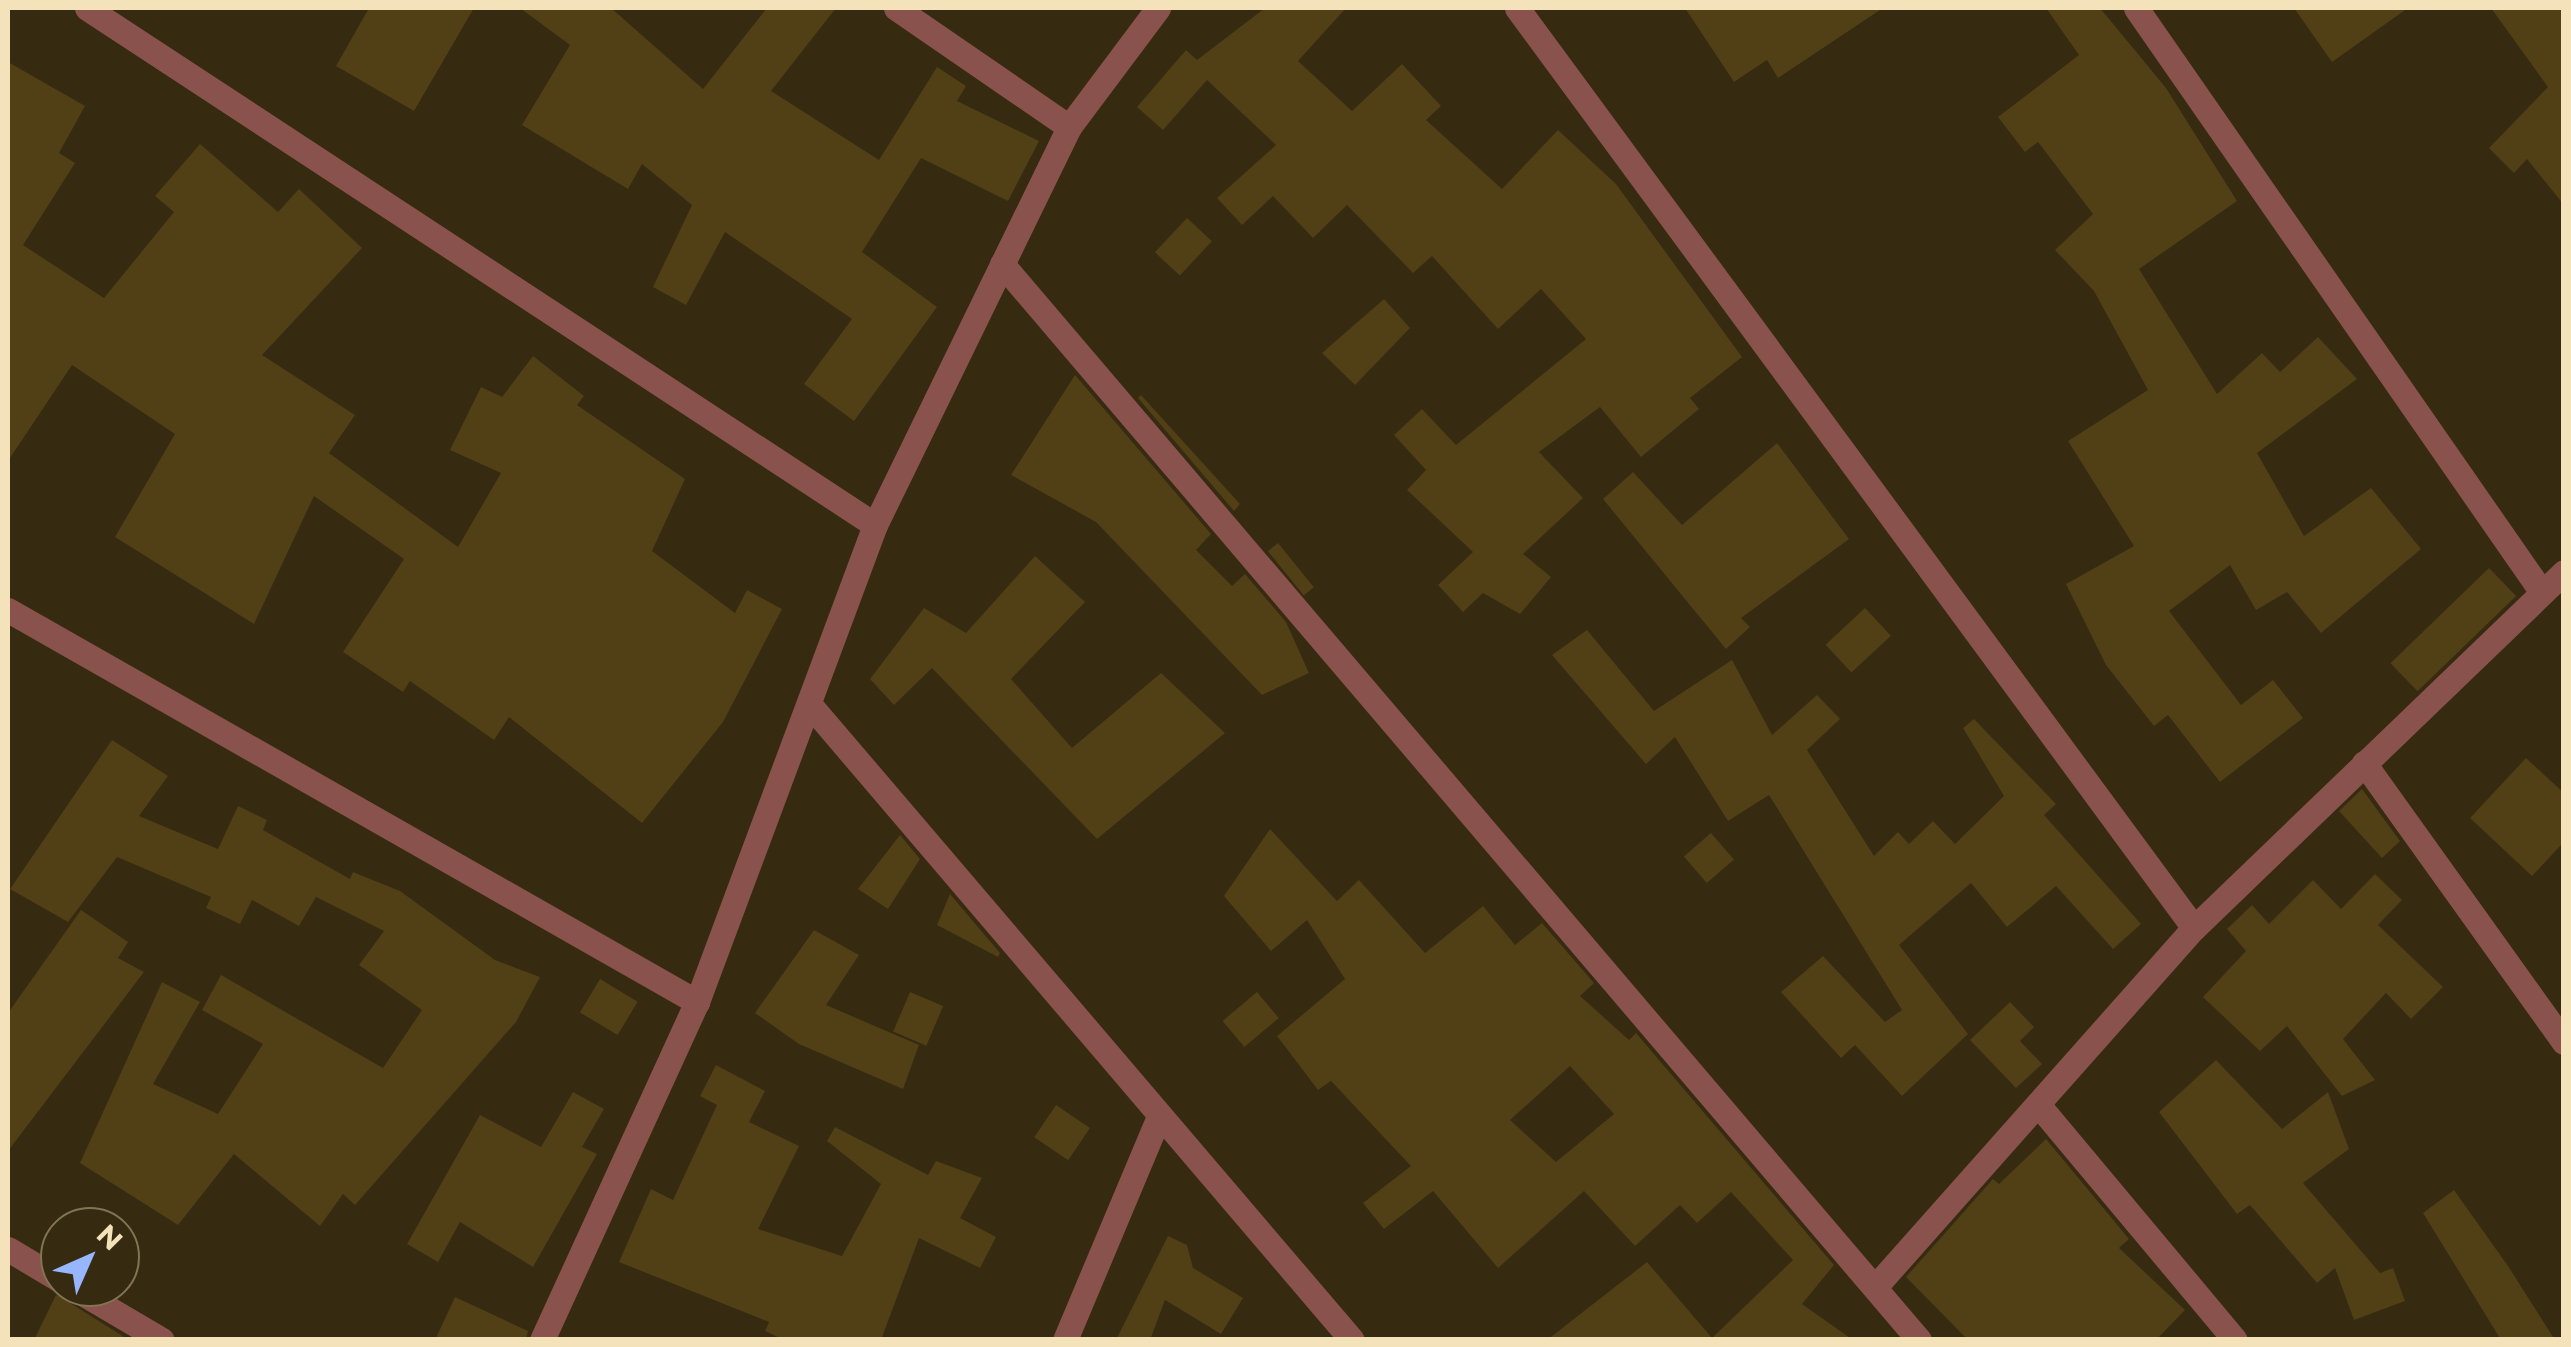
<!DOCTYPE html>
<style>
body{margin:0}
#map{position:relative;width:2571px;height:1347px;overflow:hidden;background:#362a10;font-family:Montserrat,sans-serif}
div>[style]{position:absolute}
.building>*{inset:0;background:#513f15;transform-origin:0 0}
.street>*{height:25px;margin:-12.5px;padding:0 12.5px;transform-origin:12.5px;border-radius:12.5px;background:#89524d}
span{translate:-50% -50%;white-space:nowrap;text-align:center;line-height:1.15;-webkit-text-stroke:8px #362a10;paint-order:stroke}
.frame{position:absolute;inset:0;border:10px solid #f4e2bb;pointer-events:none}
.north{position:absolute;left:40px;top:1207px;width:100px;height:100px;box-sizing:border-box;background:#362a10;border:2px solid #827454;border-radius:50%;rotate:45deg;font-size:28px;font-weight:700;line-height:40px;text-align:center;color:#f4e2bb}
.north::after{content:'';display:block;margin:auto;width:35px;height:45px;background:#97b6fd;clip-path:polygon(50% 0,100% 100%,50% 72%,0 100%)}
</style>
<div id="map">
<div class="building">
<div style="clip-path:polygon(369px 8px,474px 8px,414px 111px,336px 66px)"></div>
<div style="clip-path:polygon(520px 8px,611px 8px,703px 89px,767px 8px,836px 8px,771px 91px,879px 160px,937px 67px,966px 86px,957px 101px,1039px 141px,1008px 201px,921px 158px,862px 252px,937px 307px,854px 421px,804px 384px,852px 319px,725px 232px,686px 305px,653px 287px,692px 205px,642px 164px,628px 189px,522px 125px,570px 45px)"></div>
<div style="clip-path:polygon(1265px 8px,1346px 8px,1298px 61px,1352px 111px,1402px 64px,1441px 106px,1426px 120px,1502px 189px,1558px 130px,1616px 184px,1742px 357px,1690px 398px,1699px 409px,1641px 457px,1600px 407px,1539px 452px,1583px 498px,1523px 554px,1551px 577px,1520px 614px,1483px 593px,1463px 612px,1438px 585px,1473px 552px,1407px 490px,1426px 470px,1394px 435px,1422px 409px,1456px 445px,1586px 339px,1541px 289px,1498px 329px,1432px 256px,1413px 273px,1347px 205px,1313px 238px,1273px 196px,1242px 225px,1217px 198px,1276px 145px,1207px 80px,1163px 130px,1137px 107px,1186px 50px,1197px 60px)"></div>
<div style="clip-path:polygon(1685px 8px,1883px 8px,1778px 78px,1767px 60px,1734px 82px)"></div>
<div style="clip-path:polygon(2046px 8px,2100px 8px,2166px 88px,2237px 201px,2139px 269px,2217px 394px,2262px 353px,2280px 372px,2318px 337px,2357px 379px,2257px 453px,2304px 536px,2371px 488px,2421px 549px,2321px 633px,2287px 592px,2256px 610px,2230px 565px,2169px 611px,2241px 705px,2273px 680px,2303px 718px,2220px 782px,2168px 715px,2154px 726px,2106px 665px,2066px 584px,2134px 546px,2068px 441px,2148px 390px,2094px 291px,2055px 250px,2093px 214px,2038px 142px,2025px 152px,1998px 117px,2079px 55px)"></div>
<div style="clip-path:polygon(2294px 8px,2408px 8px,2332px 62px)"></div>
<div style="clip-path:polygon(2491px 8px,2564px 8px,2564px 205px,2527px 159px,2514px 173px,2489px 148px,2548px 87px)"></div>
<div style="clip-path:polygon(8px 62px,85px 106px,59px 153px,75px 163px,23px 245px,104px 298px,174px 212px,155px 196px,200px 144px,278px 212px,299px 189px,362px 248px,262px 355px,355px 415px,329px 453px,458px 547px,501px 473px,450px 450px,481px 387px,502px 397px,533px 356px,584px 396px,577px 405px,685px 479px,652px 551px,735px 613px,747px 590px,782px 609px,723px 722px,642px 823px,509px 717px,494px 740px,410px 681px,403px 692px,343px 652px,404px 559px,314px 496px,254px 624px,115px 537px,175px 434px,72px 365px,8px 461px)"></div>
<div style="left:1187px;top:218px;width:34px;height:47px;rotate:43deg"></div>
<div style="clip-path:polygon(1384px 299px,1410px 328px,1355px 385px,1322px 353px)"></div>
<div style="clip-path:polygon(1075px 375px,1211px 534px,1196px 550px,1232px 586px,1245px 574px,1286px 622px,1309px 673px,1262px 695px,1096px 522px,1011px 475px)"></div>
<div style="clip-path:polygon(1141px 395px,1240px 504px,1234px 511px,1138px 398px)"></div>
<div style="clip-path:polygon(1777px 443px,1849px 539px,1741px 618px,1750px 627px,1726px 649px,1603px 499px,1633px 472px,1682px 525px)"></div>
<div style="left:1278px;top:543px;width:57px;height:13px;rotate:51deg"></div>
<div style="clip-path:polygon(1035px 556px,1085px 602px,1011px 679px,1072px 748px,1161px 673px,1225px 733px,1097px 839px,932px 668px,894px 705px,870px 679px,924px 608px,966px 633px)"></div>
<div style="left:2489px;top:568px;width:39px;height:137px;rotate:46deg"></div>
<div style="left:1865px;top:608px;width:38px;height:54px;rotate:47deg"></div>
<div style="clip-path:polygon(1587px 630px,1654px 711px,1732px 660px,1772px 735px,1817px 695px,1840px 719px,1807px 750px,1874px 856px,1898px 832px,1909px 844px,1933px 821px,1955px 844px,2004px 796px,1963px 728px,1974px 719px,2056px 804px,2044px 815px,2141px 924px,2113px 949px,2056px 886px,2007px 927px,1971px 883px,1899px 945px,1968px 1034px,1902px 1096px,1855px 1045px,1841px 1058px,1781px 992px,1823px 956px,1885px 1022px,1902px 1010px,1769px 795px,1728px 821px,1675px 737px,1646px 764px,1552px 655px)"></div>
<div style="clip-path:polygon(112px 740px,168px 776px,139px 816px,218px 849px,238px 806px,267px 820px,263px 830px,350px 879px,353px 872px,400px 891px,495px 960px,540px 977px,516px 1022px,355px 1205px,343px 1194px,320px 1226px,234px 1154px,178px 1225px,80px 1163px,162px 982px,200px 1002px,153px 1084px,218px 1114px,263px 1044px,202px 1010px,221px 975px,383px 1068px,422px 1010px,359px 965px,384px 931px,316px 897px,299px 926px,252px 900px,240px 924px,206px 908px,211px 897px,117px 857px,68px 922px,10px 889px)"></div>
<div style="clip-path:polygon(2526px 758px,2564px 793px,2564px 842px,2532px 876px,2470px 818px)"></div>
<div style="clip-path:polygon(2362px 789px,2400px 841px,2382px 858px,2339px 811px)"></div>
<div style="clip-path:polygon(evenodd,1270px 829px,1337px 901px,1359px 880px,1425px 953px,1483px 906px,1515px 945px,1542px 923px,1594px 983px,1580px 996px,1629px 1040px,1636px 1033px,1834px 1265px,1802px 1304px,1853px 1340px,1547px 1340px,1647px 1262px,1712px 1338px,1793px 1260px,1731px 1192px,1697px 1223px,1680px 1205px,1635px 1246px,1584px 1191px,1498px 1268px,1433px 1191px,1384px 1229px,1363px 1203px,1411px 1166px,1331px 1081px,1318px 1090px,1277px 1036px,1345px 979px,1307px 920px,1271px 951px,1224px 896px,1270px 829px,1570px 1066px,1614px 1114px,1556px 1162px,1510px 1120px,1570px 1066px)"></div>
<div style="left:1711px;top:833px;width:35px;height:36px;rotate:49deg"></div>
<div style="clip-path:polygon(900px 835px,920px 859px,888px 909px,858px 889px)"></div>
<div style="clip-path:polygon(2375px 874px,2402px 900px,2378px 925px,2443px 987px,2411px 1019px,2386px 993px,2343px 1039px,2375px 1080px,2342px 1096px,2287px 1026px,2260px 1051px,2203px 997px,2246px 951px,2227px 929px,2252px 905px,2269px 924px,2313px 880px,2341px 909px)"></div>
<div style="clip-path:polygon(950px 894px,1000px 953px,998px 957px,937px 925px)"></div>
<div style="clip-path:polygon(81px 910px,128px 942px,118px 958px,144px 972px,8px 1151px,8px 1013px)"></div>
<div style="clip-path:polygon(814px 930px,859px 955px,826px 1005px,919px 1045px,903px 1089px,799px 1044px,755px 1013px)"></div>
<div style="left:600px;top:979px;width:44px;height:39px;rotate:31deg"></div>
<div style="left:910px;top:992px;width:36px;height:43px;rotate:23deg"></div>
<div style="left:1257px;top:992px;width:34px;height:45px;rotate:50deg"></div>
<div style="clip-path:polygon(2010px 1002px,2034px 1027px,2020px 1041px,2042px 1064px,2016px 1088px,1970px 1040px)"></div>
<div style="clip-path:polygon(2216px 1060px,2282px 1129px,2328px 1092px,2349px 1149px,2303px 1183px,2380px 1273px,2393px 1268px,2405px 1301px,2354px 1320px,2335px 1268px,2317px 1283px,2250px 1205px,2237px 1214px,2159px 1112px)"></div>
<div style="clip-path:polygon(716px 1065px,765px 1091px,749px 1122px,799px 1146px,758px 1229px,842px 1256px,881px 1184px,827px 1141px,835px 1127px,928px 1175px,936px 1161px,982px 1178px,960px 1218px,996px 1237px,980px 1268px,919px 1238px,881px 1340px,784px 1340px,765px 1331px,769px 1322px,619px 1262px,651px 1189px,673px 1200px,717px 1105px,700px 1096px)"></div>
<div style="clip-path:polygon(573px 1092px,604px 1109px,582px 1147px,597px 1154px,533px 1267px,460px 1222px,438px 1262px,407px 1244px,480px 1115px,541px 1147px)"></div>
<div style="left:1056px;top:1105px;width:41px;height:39px;rotate:34deg"></div>
<div style="clip-path:polygon(2046px 1139px,2129px 1239px,2119px 1248px,2185px 1310px,2156px 1340px,1968px 1340px,1906px 1277px,1993px 1179px,1999px 1184px)"></div>
<div style="clip-path:polygon(2454px 1190px,2508px 1266px,2555px 1340px,2501px 1340px,2423px 1213px)"></div>
<div style="clip-path:polygon(1168px 1236px,1187px 1245px,1193px 1268px,1243px 1298px,1221px 1334px,1165px 1300px,1150px 1340px,1116px 1340px)"></div>
<div style="clip-path:polygon(56px 1295px,59px 1296px,129px 1340px,34px 1340px)"></div>
<div style="clip-path:polygon(455px 1297px,528px 1331px,526px 1340px,435px 1340px)"></div>
</div>
<div class="street">
<div style="left:87px;top:8px;width:942px;rotate:33.27deg"></div>
<div style="left:896px;top:8px;width:210px;rotate:34.5deg"></div>
<div style="left:1517px;top:8px;width:1142px;rotate:53.65deg"></div>
<div style="left:2136px;top:8px;width:710px;rotate:55.21deg"></div>
<div style="left:1002px;top:264px;width:1414px;rotate:49.56deg"></div>
<div style="left:8px;top:610px;width:793px;rotate:29.64deg"></div>
<div style="left:811px;top:706px;width:833px;rotate:49.53deg"></div>
<div style="left:2364px;top:763px;width:343px;rotate:54.4deg"></div>
<div style="left:2041px;top:1108px;width:302px;rotate:50.1deg"></div>
<div style="left:8px;top:1249px;width:61px;rotate:30.8deg"></div>
<div style="left:72px;top:1287px;width:104px;rotate:30.5deg"></div>
<div style="left:1875px;top:1287px;width:480px;rotate:-48.4deg"></div>
<div style="left:2194px;top:928px;width:513px;rotate:-43.9deg"></div>
<div style="left:542px;top:1340px;width:372px;rotate:-65.4deg"></div>
<div style="left:697px;top:1002px;width:509px;rotate:-69.54deg"></div>
<div style="left:875px;top:525px;width:443px;rotate:-64deg"></div>
<div style="left:1069px;top:127px;width:149px;rotate:-53.2deg"></div>
<div style="left:1065px;top:1340px;width:240px;rotate:-67.2deg"></div>
</div>
<div class="frame"></div>
<div class="north">N</div>
</div>
